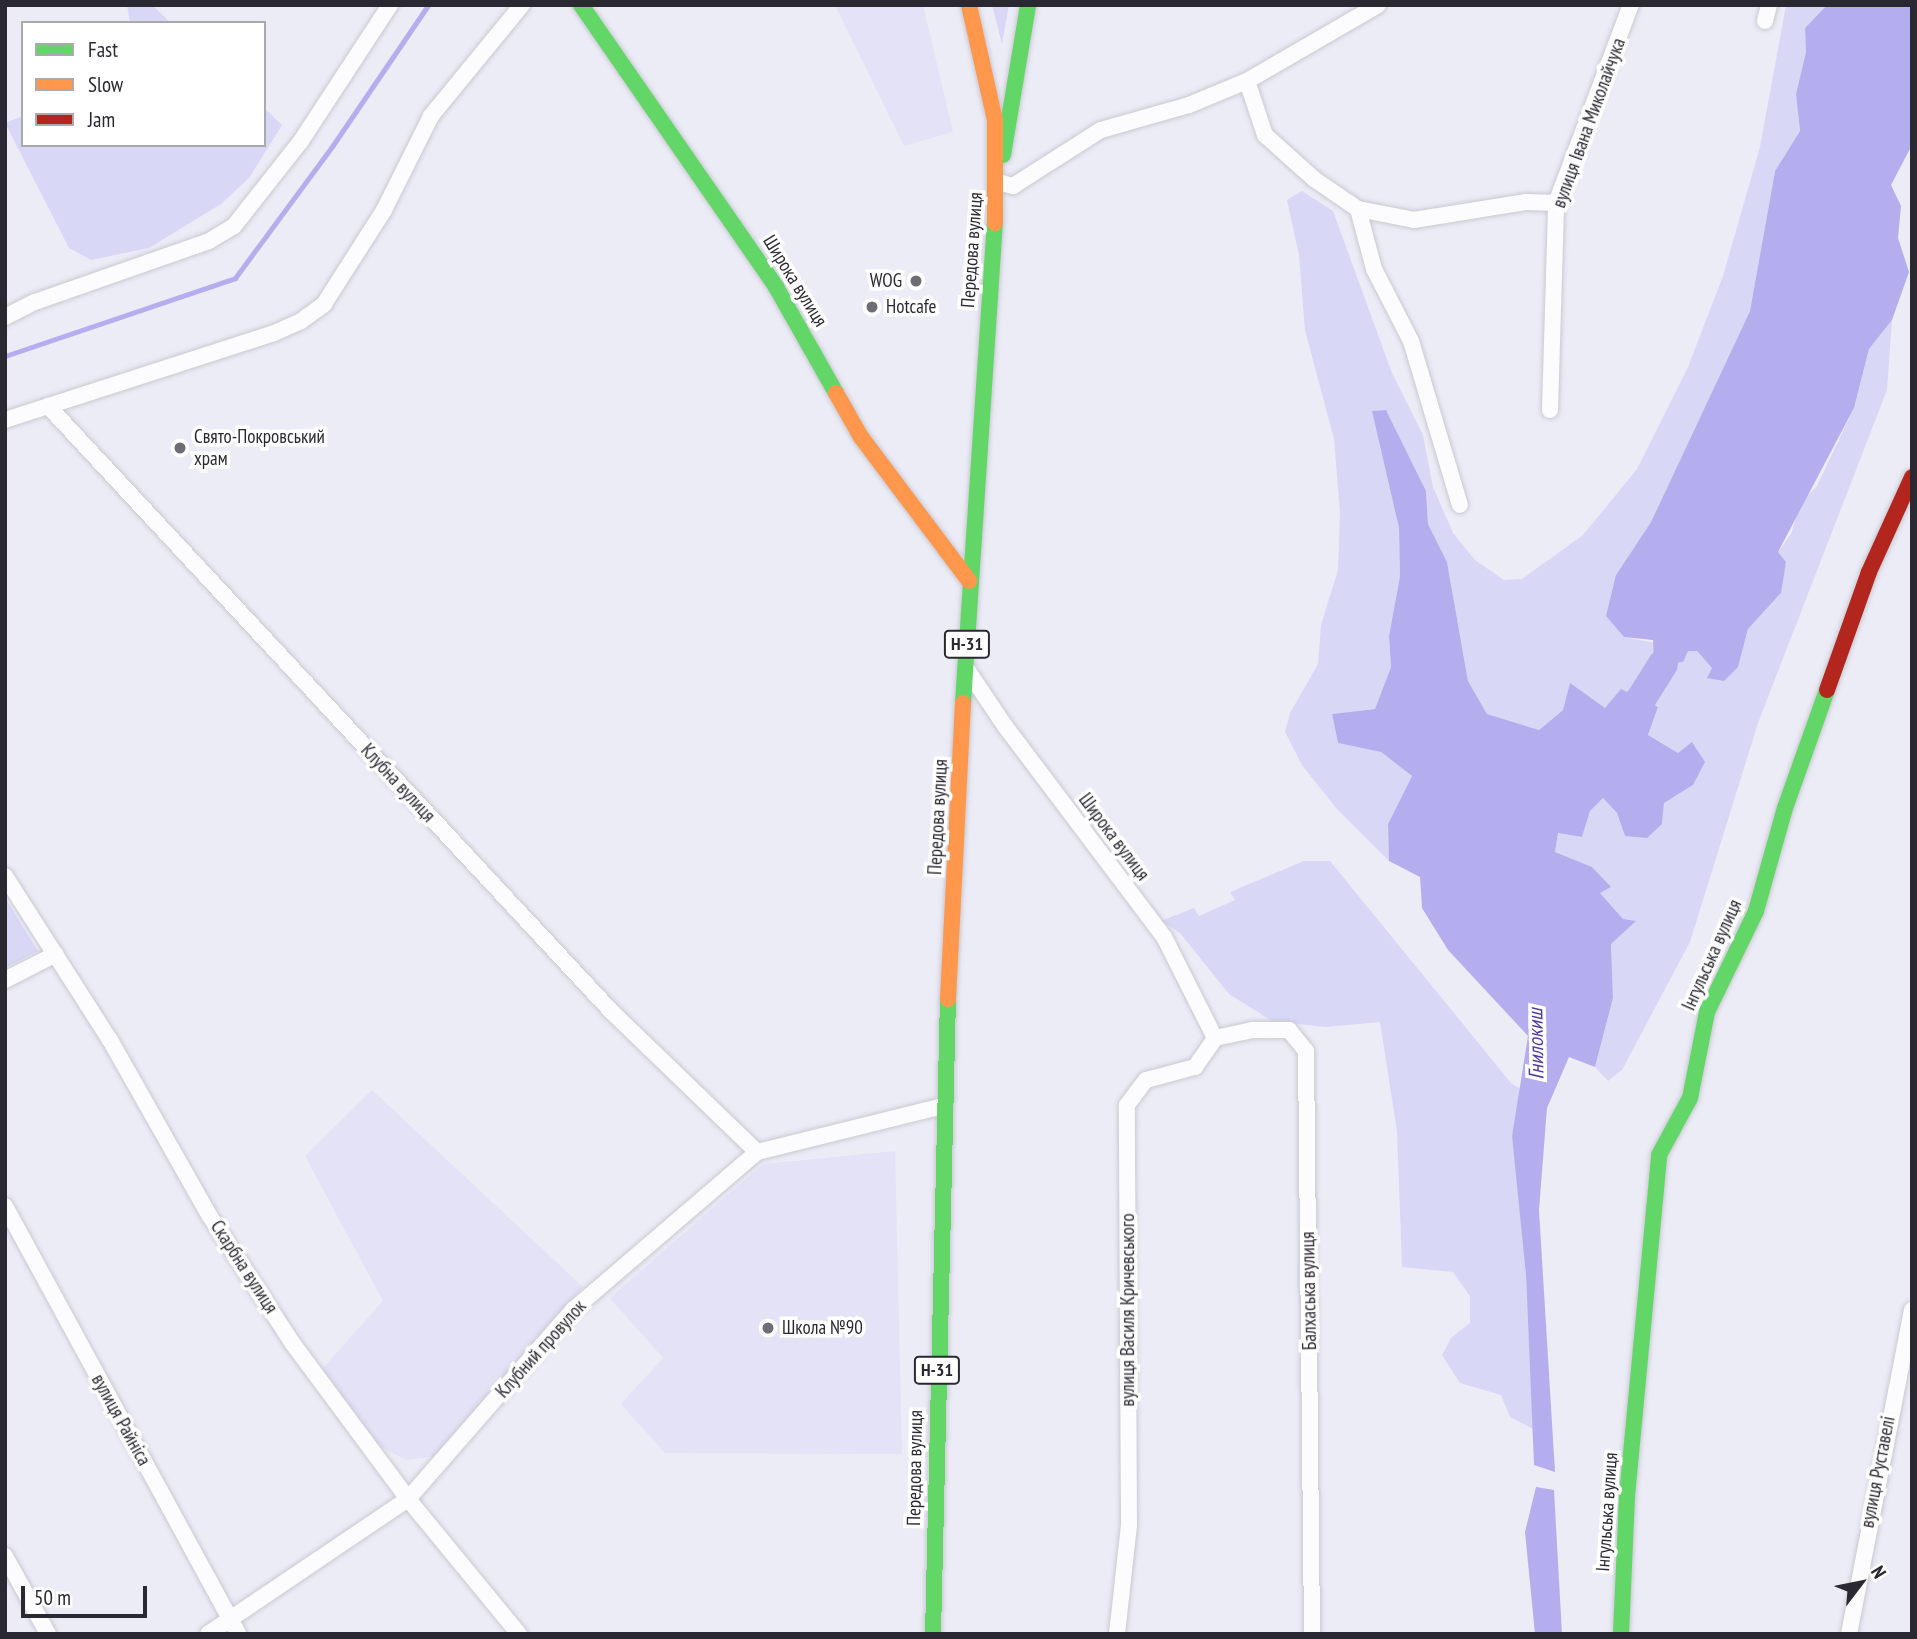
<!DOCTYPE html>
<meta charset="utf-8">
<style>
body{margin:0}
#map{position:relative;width:1917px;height:1639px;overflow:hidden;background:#ececf7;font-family:"PT Sans Narrow",sans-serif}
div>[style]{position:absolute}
.built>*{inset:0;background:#e3e2f6}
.green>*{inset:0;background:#d8d7f6}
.water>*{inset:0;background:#b5aeee}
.stream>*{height:5px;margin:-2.5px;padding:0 2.5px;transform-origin:2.5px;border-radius:2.5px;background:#b5aeee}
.river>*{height:30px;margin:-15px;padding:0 15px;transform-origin:15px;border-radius:15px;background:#b5aeee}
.roads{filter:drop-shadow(0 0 2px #c9c9d1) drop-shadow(0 0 2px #c9c9d1)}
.street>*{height:16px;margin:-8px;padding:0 8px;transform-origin:8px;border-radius:8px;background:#fcfcfe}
.fast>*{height:16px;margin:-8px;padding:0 8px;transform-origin:8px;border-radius:8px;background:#63d668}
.slow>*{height:16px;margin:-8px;padding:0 8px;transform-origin:8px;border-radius:8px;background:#ff974d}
.jam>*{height:16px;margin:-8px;padding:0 8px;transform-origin:8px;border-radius:8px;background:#b3261e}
.dots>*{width:19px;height:19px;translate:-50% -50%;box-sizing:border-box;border:4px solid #fff;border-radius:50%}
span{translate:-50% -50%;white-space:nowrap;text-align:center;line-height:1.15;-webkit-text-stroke:7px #fff;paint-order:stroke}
.shield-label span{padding:2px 5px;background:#fff;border:2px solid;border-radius:5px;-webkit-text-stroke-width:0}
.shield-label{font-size:18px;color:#2a2931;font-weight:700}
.street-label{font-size:19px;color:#2a2931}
.poi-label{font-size:19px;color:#2a2931}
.right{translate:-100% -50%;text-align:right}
.left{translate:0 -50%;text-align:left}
.water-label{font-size:21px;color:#4e399d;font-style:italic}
.frame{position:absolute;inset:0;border:7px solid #2a2931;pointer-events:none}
.legend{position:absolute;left:21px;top:21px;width:245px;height:126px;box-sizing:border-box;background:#fff;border:2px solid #aaa9ad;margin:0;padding:9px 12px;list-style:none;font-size:21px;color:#2a2931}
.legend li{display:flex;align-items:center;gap:14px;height:35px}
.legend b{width:35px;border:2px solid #aaa9ad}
.north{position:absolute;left:1826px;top:1548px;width:70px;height:70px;-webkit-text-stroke:5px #fff;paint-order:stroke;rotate:58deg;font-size:19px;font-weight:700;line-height:28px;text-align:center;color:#2a2931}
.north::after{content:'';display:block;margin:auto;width:24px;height:32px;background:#2a2931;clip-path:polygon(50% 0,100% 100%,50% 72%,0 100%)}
.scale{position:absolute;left:21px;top:1586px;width:126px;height:32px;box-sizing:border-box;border:4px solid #2a2931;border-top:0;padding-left:9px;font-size:21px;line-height:24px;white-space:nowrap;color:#2a2931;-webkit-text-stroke:5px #fff;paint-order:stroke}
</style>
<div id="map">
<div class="built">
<div style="clip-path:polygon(835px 5px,923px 5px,953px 132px,904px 146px)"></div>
<div style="clip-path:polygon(372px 1090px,583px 1287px,438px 1456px,407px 1460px,374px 1444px,322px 1369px,383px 1301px,305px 1156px)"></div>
<div style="clip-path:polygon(895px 1151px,902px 1454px,665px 1453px,621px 1404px,663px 1358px,610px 1298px,763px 1164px)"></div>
</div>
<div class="green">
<div style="clip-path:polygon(127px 5px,152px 5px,171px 23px,130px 23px)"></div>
<div style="clip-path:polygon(992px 5px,1009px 5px,1002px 44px)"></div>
<div style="clip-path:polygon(1786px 5px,1827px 5px,1805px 28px,1806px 52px,1796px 94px,1800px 131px,1775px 171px,1750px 311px,1651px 522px,1616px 575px,1624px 637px,1697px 651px,1712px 668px,1738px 667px,1748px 629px,1781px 593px,1778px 552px,1791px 534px,1801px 503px,1817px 486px,1854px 408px,1869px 349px,1892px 320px,1887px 390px,1758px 723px,1690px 942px,1622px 1070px,1608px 1081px,1595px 1067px,1613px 998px,1611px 944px,1623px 919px,1599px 892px,1610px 887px,1592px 867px,1555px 852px,1558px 833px,1582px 837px,1590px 811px,1603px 798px,1617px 813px,1625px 836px,1662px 824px,1664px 803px,1693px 785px,1678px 753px,1648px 735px,1658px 707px,1641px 699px,1605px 708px,1563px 710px,1539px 730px,1487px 714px,1468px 681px,1447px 562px,1428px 524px,1426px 491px,1386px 410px,1373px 411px,1399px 528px,1400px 576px,1389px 636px,1391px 667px,1375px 709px,1332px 714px,1338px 743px,1381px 752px,1412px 776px,1388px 824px,1389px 861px,1336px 808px,1302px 765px,1285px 732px,1290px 713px,1318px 664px,1321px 625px,1338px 570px,1340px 512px,1334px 439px,1305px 330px,1299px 255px,1287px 200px,1302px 191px,1333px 211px,1392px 373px,1423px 435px,1433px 487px,1453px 533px,1475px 560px,1504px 580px,1522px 579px,1583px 535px,1637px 469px,1688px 367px,1723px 276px,1760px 147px)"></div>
<div style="clip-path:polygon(264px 108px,282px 125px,249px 178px,221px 204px,149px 248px,91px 260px,69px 248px,5px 123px,23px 116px,23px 145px,264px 145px)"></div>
<div style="clip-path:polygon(1304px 861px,1330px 861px,1511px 1083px,1522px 1090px,1512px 1136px,1524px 1235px,1533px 1429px,1510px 1417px,1501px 1395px,1460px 1383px,1442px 1355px,1451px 1338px,1470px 1323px,1470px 1296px,1453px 1272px,1402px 1267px,1397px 1131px,1380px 1022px,1325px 1027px,1272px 1021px,1229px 994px,1180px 933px,1161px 921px,1194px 908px,1199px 916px,1235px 900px,1230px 892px)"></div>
<div style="clip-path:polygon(5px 898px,38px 951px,5px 968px)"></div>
</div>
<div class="water">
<div style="clip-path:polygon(1827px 5px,1912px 5px,1912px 145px,1891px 185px,1901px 206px,1898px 238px,1909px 272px,1892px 320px,1869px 349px,1854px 408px,1778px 552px,1786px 562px,1781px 593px,1748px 629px,1738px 667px,1724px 681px,1707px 678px,1712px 668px,1697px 651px,1688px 651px,1683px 662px,1663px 664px,1654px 657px,1653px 640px,1624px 637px,1606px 616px,1616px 575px,1651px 522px,1750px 311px,1775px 171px,1800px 131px,1796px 94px,1806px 52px,1805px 28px)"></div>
<div style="clip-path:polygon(1386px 410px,1426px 491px,1428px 524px,1447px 562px,1468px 681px,1487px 714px,1539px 730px,1563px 710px,1570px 683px,1605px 708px,1621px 689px,1658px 707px,1648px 735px,1678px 753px,1692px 742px,1705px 762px,1693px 785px,1664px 803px,1662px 824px,1647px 838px,1625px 836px,1617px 813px,1603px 798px,1590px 811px,1582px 837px,1558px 833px,1555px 852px,1592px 867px,1611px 887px,1600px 893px,1623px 919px,1636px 921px,1611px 944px,1613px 998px,1595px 1067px,1569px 1057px,1547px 1108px,1539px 1210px,1555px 1472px,1534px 1465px,1526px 1275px,1512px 1136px,1528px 1036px,1448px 950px,1422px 908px,1420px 877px,1389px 861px,1388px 824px,1412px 776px,1381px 752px,1338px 743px,1332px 714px,1375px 709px,1391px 667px,1389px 636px,1400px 576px,1399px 528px,1372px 411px)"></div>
<div style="clip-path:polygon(1536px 1487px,1554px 1490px,1562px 1634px,1535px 1634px,1525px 1532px)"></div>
</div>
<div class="stream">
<div style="left:5px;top:356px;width:243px;rotate:-18.7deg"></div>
<div style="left:235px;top:278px;width:165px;rotate:-53.6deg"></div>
<div style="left:333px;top:145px;width:169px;rotate:-55.8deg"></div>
</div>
<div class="river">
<div style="left:1614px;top:728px;width:40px;rotate:-47deg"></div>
<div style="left:1641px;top:699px;width:41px;rotate:-57.8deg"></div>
</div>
<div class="roads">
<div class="street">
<div style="left:1765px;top:21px;width:16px;rotate:-76deg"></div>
<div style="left:1247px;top:81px;width:57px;rotate:71.6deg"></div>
<div style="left:1265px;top:135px;width:66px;rotate:41.9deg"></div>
<div style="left:1314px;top:179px;width:53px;rotate:34.3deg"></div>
<div style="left:1358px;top:209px;width:57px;rotate:11.1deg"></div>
<div style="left:1414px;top:220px;width:114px;rotate:-9.1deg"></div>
<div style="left:1527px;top:202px;width:29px;rotate:2deg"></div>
<div style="left:998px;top:182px;width:16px;rotate:15deg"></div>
<div style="left:1013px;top:186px;width:104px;rotate:-32.5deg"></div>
<div style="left:1101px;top:130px;width:91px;rotate:-15.9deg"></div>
<div style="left:1189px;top:105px;width:63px;rotate:-22.5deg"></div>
<div style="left:1247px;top:81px;width:151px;rotate:-30.1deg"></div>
<div style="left:1358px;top:209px;width:62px;rotate:75.1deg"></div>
<div style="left:1374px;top:269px;width:81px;rotate:62.8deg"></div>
<div style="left:1411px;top:341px;width:171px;rotate:73.4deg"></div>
<div style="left:5px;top:317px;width:34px;rotate:-27deg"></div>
<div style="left:35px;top:302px;width:184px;rotate:-19.3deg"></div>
<div style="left:209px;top:241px;width:29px;rotate:-31deg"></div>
<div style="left:234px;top:226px;width:108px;rotate:-51.8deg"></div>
<div style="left:301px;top:141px;width:163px;rotate:-56.8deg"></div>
<div style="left:48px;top:406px;width:826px;rotate:47.06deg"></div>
<div style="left:611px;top:1011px;width:203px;rotate:44deg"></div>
<div style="left:1550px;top:410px;width:207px;rotate:-88.3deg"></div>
<div style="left:1556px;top:203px;width:212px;rotate:-69.3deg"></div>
<div style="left:5px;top:420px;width:281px;rotate:-17.9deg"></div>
<div style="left:272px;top:334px;width:32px;rotate:-24deg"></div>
<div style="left:301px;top:321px;width:29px;rotate:-36deg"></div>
<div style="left:324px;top:304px;width:112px;rotate:-57.4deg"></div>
<div style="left:384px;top:210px;width:105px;rotate:-63.4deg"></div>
<div style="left:431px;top:116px;width:144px;rotate:-50.7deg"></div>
<div style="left:966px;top:668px;width:70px;rotate:56.1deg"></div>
<div style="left:1005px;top:726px;width:264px;rotate:53deg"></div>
<div style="left:1164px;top:937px;width:113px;rotate:63.2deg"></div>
<div style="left:5px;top:876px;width:195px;rotate:57.4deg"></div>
<div style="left:110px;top:1040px;width:201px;rotate:60.5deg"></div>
<div style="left:209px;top:1215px;width:154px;rotate:56.9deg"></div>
<div style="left:293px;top:1344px;width:193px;rotate:53.4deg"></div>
<div style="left:408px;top:1499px;width:175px;rotate:50.6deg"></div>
<div style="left:5px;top:980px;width:57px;rotate:-27deg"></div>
<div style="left:1215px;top:1038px;width:38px;rotate:-12deg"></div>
<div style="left:1252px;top:1030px;width:37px"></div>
<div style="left:1289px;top:1030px;width:27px;rotate:51deg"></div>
<div style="left:1306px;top:1051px;width:583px;rotate:89.41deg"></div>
<div style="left:5px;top:1206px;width:487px;rotate:61.4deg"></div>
<div style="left:5px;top:1556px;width:89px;rotate:61.1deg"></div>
<div style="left:208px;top:1634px;width:241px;rotate:-34deg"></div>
<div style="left:408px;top:1499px;width:252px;rotate:-48.9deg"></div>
<div style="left:574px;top:1309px;width:241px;rotate:-40.6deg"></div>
<div style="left:757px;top:1152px;width:192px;rotate:-13.9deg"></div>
<div style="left:1117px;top:1634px;width:110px;rotate:-83.7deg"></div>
<div style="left:1129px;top:1525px;width:420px;rotate:-90.3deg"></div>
<div style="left:1127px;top:1105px;width:31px;rotate:-53deg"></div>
<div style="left:1146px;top:1080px;width:51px;rotate:-14.9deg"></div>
<div style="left:1195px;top:1067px;width:35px;rotate:-55deg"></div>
<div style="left:1849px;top:1634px;width:330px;rotate:-79deg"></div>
</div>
<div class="fast">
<div style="left:581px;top:5px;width:343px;rotate:55.3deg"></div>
<div style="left:776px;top:287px;width:122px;rotate:60.5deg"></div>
<div style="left:1003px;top:155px;width:152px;rotate:-80.5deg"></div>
<div style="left:963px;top:703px;width:481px;rotate:-86.2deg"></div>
<div style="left:933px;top:1634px;width:635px;rotate:-88.65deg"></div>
<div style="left:1621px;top:1634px;width:138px;rotate:-87.5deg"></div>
<div style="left:1627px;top:1496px;width:342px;rotate:-84.6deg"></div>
<div style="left:1659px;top:1155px;width:65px;rotate:-61.5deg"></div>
<div style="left:1690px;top:1098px;width:88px;rotate:-78.8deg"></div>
<div style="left:1707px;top:1012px;width:112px;rotate:-64.1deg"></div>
<div style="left:1756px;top:911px;width:107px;rotate:-74.3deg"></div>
<div style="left:1785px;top:808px;width:125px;rotate:-70.4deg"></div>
</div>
<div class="slow">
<div style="left:969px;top:5px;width:118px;rotate:77.3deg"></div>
<div style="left:995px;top:120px;width:103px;rotate:90deg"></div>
<div style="left:836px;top:393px;width:51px;rotate:60.4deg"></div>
<div style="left:861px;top:437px;width:180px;rotate:53.1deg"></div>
<div style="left:948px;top:999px;width:296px;rotate:-87.1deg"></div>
</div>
<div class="jam">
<div style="left:1827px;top:690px;width:125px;rotate:-70.4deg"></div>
<div style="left:1869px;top:572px;width:104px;rotate:-65.6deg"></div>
</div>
</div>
<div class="dots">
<div style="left:916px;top:281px;background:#6e6d76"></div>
<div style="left:872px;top:307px;background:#6e6d76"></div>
<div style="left:180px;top:448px;background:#6e6d76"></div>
<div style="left:768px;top:1328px;background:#6e6d76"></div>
</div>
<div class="shield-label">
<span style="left:967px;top:644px">Н-31</span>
<span style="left:937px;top:1370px">Н-31</span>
</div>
<div class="street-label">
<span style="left:1589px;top:123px;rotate:-70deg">вулиця Івана Миколайчука</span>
<span style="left:972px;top:250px;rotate:-86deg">Передова вулиця</span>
<span style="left:795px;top:281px;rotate:58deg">Широка вулиця</span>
<span style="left:398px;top:783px;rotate:47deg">Клубна вулиця</span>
<span style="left:938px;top:817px;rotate:-87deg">Передова вулиця</span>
<span style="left:1114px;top:837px;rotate:53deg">Широка вулиця</span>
<span style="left:1712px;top:955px;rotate:-66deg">Інгульська вулиця</span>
<span style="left:244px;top:1267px;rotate:57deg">Скарбна вулиця</span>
<span style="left:1309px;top:1291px;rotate:-91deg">Балхаська вулиця</span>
<span style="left:1128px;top:1310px;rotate:-90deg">вулиця Василя Кричевського</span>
<span style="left:541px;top:1349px;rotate:-48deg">Клубний провулок</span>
<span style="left:121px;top:1420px;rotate:61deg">вулиця Райніса</span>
<span style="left:915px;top:1468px;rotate:-89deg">Передова вулиця</span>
<span style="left:1878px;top:1472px;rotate:-79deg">вулиця Руставелі</span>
<span style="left:1607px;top:1512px;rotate:-86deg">Інгульська вулиця</span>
</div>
<div class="poi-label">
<span class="right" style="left:902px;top:281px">WOG</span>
<span class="left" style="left:886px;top:307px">Hotcafe</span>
<span class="left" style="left:194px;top:448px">Свято-Покровський<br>храм</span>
<span class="left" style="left:782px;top:1328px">Школа №90</span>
</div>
<div class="water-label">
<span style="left:1536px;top:1044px;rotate:-91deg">Гнилокиш</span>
</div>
<div class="frame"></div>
<ul class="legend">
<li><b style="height:9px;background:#63d668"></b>Fast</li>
<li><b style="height:9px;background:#ff974d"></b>Slow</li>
<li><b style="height:9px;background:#b3261e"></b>Jam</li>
</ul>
<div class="north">N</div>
<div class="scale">50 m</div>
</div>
